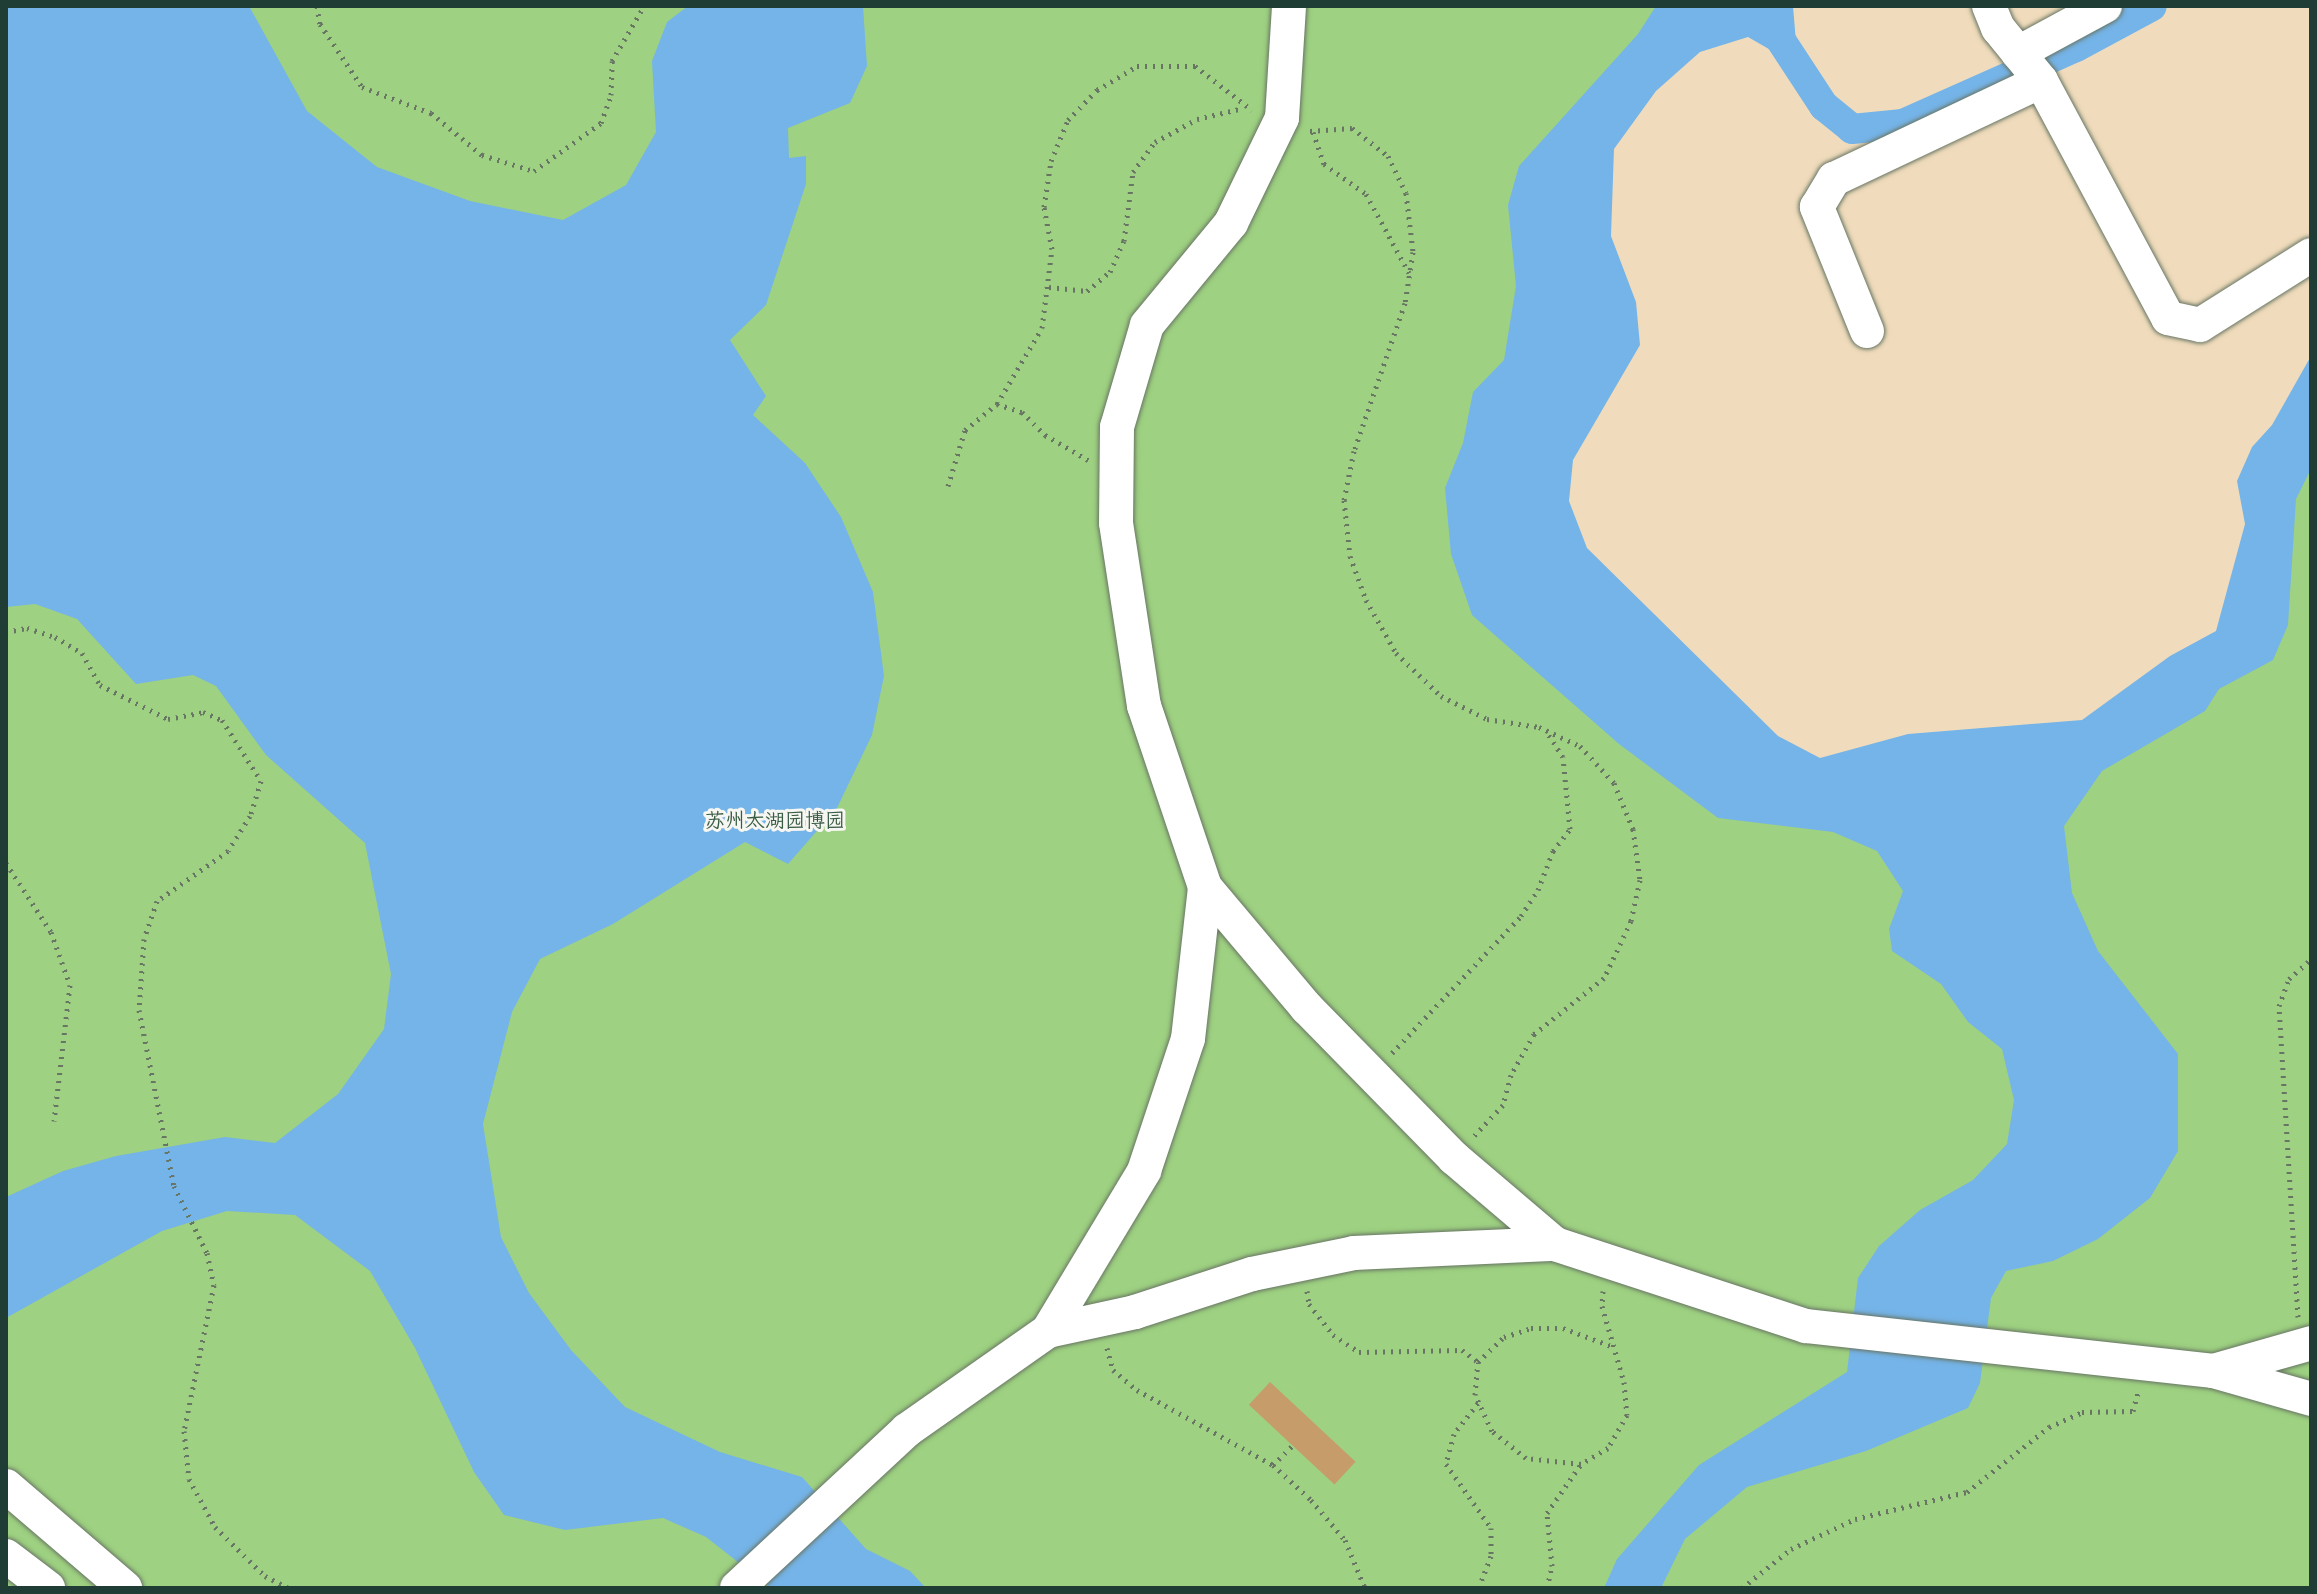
<!DOCTYPE html>
<meta charset="utf-8">
<style>
body{margin:0}
#map{position:relative;width:2317px;height:1594px;overflow:hidden;background:#f0dcbc;font-family:"Balsamiq Sans","LXGW WenKai TC",sans-serif}
div>[style]{position:absolute}
.green>*{inset:0;background:#9ed181}
.water>*{inset:0;background:#75b4e8}
.canal>*{height:30px;margin:-15px;padding:0 15px;transform-origin:15px;border-radius:15px;background:#75b4e8}
.building>*{inset:0;background:#c69c6b;transform-origin:0 0}
.path>*{height:5px;margin-top:-2.5px;transform-origin:0;background:repeating-linear-gradient(90deg,#687564 0 2px,transparent 0 8px)}
.roads{filter:drop-shadow(0 0 2px #687564) drop-shadow(0 0 2px #687564)}
.street>*{height:34px;margin:-17px;padding:0 17px;transform-origin:17px;border-radius:17px;background:#fff}
span{translate:-50% -50%;white-space:nowrap;text-align:center;line-height:1.15;-webkit-text-stroke:6px #f6f6f2;paint-order:stroke}
.park-label{font-size:20px;color:#385b43}
.frame{position:absolute;inset:0;border:8px solid #1f3d34;pointer-events:none}
</style>
<div id="map">
<div class="green">
<div style="clip-path:polygon(6px 6px,1689px 6px,1616px 111px,1500px 571px,1735px 794px,2051px 765px,2228px 647px,2311px 420px,2311px 1588px,6px 1588px)"></div>
</div>
<div class="water">
<div style="clip-path:polygon(6px 6px,249px 6px,307px 111px,377px 167px,470px 201px,563px 220px,626px 185px,656px 132px,652px 61px,667px 22px,688px 6px,863px 6px,867px 66px,850px 103px,788px 128px,789px 158px,806px 156px,806px 184px,766px 305px,730px 340px,766px 396px,753px 415px,805px 463px,841px 517px,873px 592px,884px 676px,872px 735px,837px 808px,788px 864px,745px 842px,613px 924px,540px 959px,512px 1012px,483px 1124px,501px 1237px,529px 1293px,571px 1350px,625px 1407px,720px 1452px,802px 1477px,866px 1549px,910px 1571px,926px 1588px,771px 1588px,706px 1537px,663px 1518px,565px 1530px,504px 1515px,474px 1472px,415px 1348px,370px 1271px,295px 1215px,227px 1211px,162px 1231px,6px 1318px,6px 1197px,63px 1171px,116px 1156px,225px 1137px,275px 1143px,338px 1094px,384px 1029px,391px 974px,365px 843px,266px 755px,216px 686px,193px 675px,136px 684px,77px 619px,35px 604px,6px 607px)"></div>
<div style="clip-path:polygon(1656px 6px,1793px 6px,1796px 42px,1774px 52px,1748px 37px,1700px 52px,1656px 91px,1614px 149px,1611px 236px,1636px 302px,1640px 345px,1573px 460px,1569px 501px,1587px 548px,1778px 736px,1820px 758px,1908px 734px,2082px 720px,2170px 656px,2216px 631px,2245px 524px,2237px 481px,2252px 447px,2272px 425px,2311px 356px,2311px 469px,2296px 499px,2288px 625px,2273px 660px,2219px 689px,2205px 711px,2102px 771px,2064px 826px,2072px 893px,2098px 951px,2178px 1054px,2178px 1151px,2150px 1198px,2098px 1239px,2053px 1261px,2006px 1271px,1991px 1298px,1980px 1383px,1968px 1408px,1866px 1451px,1747px 1487px,1685px 1539px,1661px 1588px,1604px 1588px,1617px 1559px,1699px 1465px,1847px 1372px,1858px 1278px,1879px 1246px,1920px 1210px,1973px 1180px,2007px 1144px,2014px 1100px,2002px 1049px,1968px 1022px,1941px 984px,1892px 951px,1889px 929px,1903px 891px,1877px 851px,1833px 832px,1718px 818px,1619px 744px,1472px 615px,1451px 554px,1445px 488px,1463px 443px,1473px 392px,1504px 360px,1516px 286px,1508px 205px,1519px 166px,1638px 34px)"></div>
</div>
<div class="canal">
<div style="left:1765px;top:16px;width:108px;rotate:56.8deg"></div>
<div style="left:1824px;top:106px;width:36px;rotate:39deg"></div>
<div style="left:1852px;top:129px;width:51px;rotate:-5.6deg"></div>
<div style="left:1903px;top:124px;width:189px;rotate:-24deg"></div>
<div style="left:2076px;top:47px;width:86px;rotate:-28.3deg"></div>
</div>
<div class="building">
<div style="left:1270px;top:1382px;width:117px;height:31px;rotate:43deg"></div>
</div>
<div class="path">
<div style="left:317px;top:6px;width:18px;rotate:81deg"></div>
<div style="left:320px;top:24px;width:76px;rotate:56.3deg"></div>
<div style="left:362px;top:87px;width:74px;rotate:20.6deg"></div>
<div style="left:431px;top:113px;width:66px;rotate:39.5deg"></div>
<div style="left:482px;top:155px;width:54px;rotate:17.1deg"></div>
<div style="left:534px;top:171px;width:82px;rotate:-35.6deg"></div>
<div style="left:601px;top:123px;width:30px;rotate:-70deg"></div>
<div style="left:611px;top:95px;width:34px;rotate:-88deg"></div>
<div style="left:612px;top:61px;width:64px;rotate:-59.8deg"></div>
<div style="left:1310px;top:131px;width:42px;rotate:-4.1deg"></div>
<div style="left:1352px;top:128px;width:46px;rotate:37.9deg"></div>
<div style="left:1388px;top:156px;width:41px;rotate:64.1deg"></div>
<div style="left:1406px;top:193px;width:59px;rotate:83.2deg"></div>
<div style="left:1413px;top:252px;width:52px;rotate:98.9deg"></div>
<div style="left:1405px;top:303px;width:157px;rotate:109deg"></div>
<div style="left:1354px;top:451px;width:50px;rotate:101.5deg"></div>
<div style="left:1344px;top:500px;width:56px;rotate:83.9deg"></div>
<div style="left:1350px;top:556px;width:47px;rotate:70deg"></div>
<div style="left:1366px;top:600px;width:61px;rotate:60.5deg"></div>
<div style="left:1396px;top:653px;width:62px;rotate:43.7deg"></div>
<div style="left:1441px;top:696px;width:51px;rotate:26.6deg"></div>
<div style="left:1487px;top:719px;width:53px;rotate:8.7deg"></div>
<div style="left:1539px;top:727px;width:45px;rotate:24.9deg"></div>
<div style="left:1580px;top:746px;width:50px;rotate:47.4deg"></div>
<div style="left:1614px;top:783px;width:50px;rotate:67.6deg"></div>
<div style="left:1633px;top:829px;width:51px;rotate:82.2deg"></div>
<div style="left:1640px;top:880px;width:42px;rotate:102.4deg"></div>
<div style="left:1631px;top:921px;width:63px;rotate:115.3deg"></div>
<div style="left:1604px;top:978px;width:90px;rotate:141.3deg"></div>
<div style="left:1534px;top:1034px;width:47px;rotate:119.3deg"></div>
<div style="left:1511px;top:1075px;width:31px;rotate:105deg"></div>
<div style="left:1503px;top:1105px;width:42px;rotate:133.1deg"></div>
<div style="left:1313px;top:132px;width:34px;rotate:71deg"></div>
<div style="left:1324px;top:164px;width:52px;rotate:35.5deg"></div>
<div style="left:1366px;top:194px;width:90px;rotate:61.4deg"></div>
<div style="left:1049px;top:287px;width:38px;rotate:6deg"></div>
<div style="left:1087px;top:291px;width:30px;rotate:-40deg"></div>
<div style="left:1110px;top:272px;width:34px;rotate:-66deg"></div>
<div style="left:1124px;top:241px;width:70px;rotate:-82.6deg"></div>
<div style="left:1133px;top:172px;width:37px;rotate:-54deg"></div>
<div style="left:1155px;top:142px;width:48px;rotate:-28.7deg"></div>
<div style="left:1197px;top:119px;width:47px;rotate:-13.4deg"></div>
<div style="left:997px;top:404px;width:88px;rotate:-59.4deg"></div>
<div style="left:1042px;top:328px;width:80px;rotate:-82.8deg"></div>
<div style="left:1052px;top:249px;width:43px;rotate:-100.8deg"></div>
<div style="left:1044px;top:207px;width:47px;rotate:-81.3deg"></div>
<div style="left:1051px;top:161px;width:44px;rotate:-67.5deg"></div>
<div style="left:1068px;top:120px;width:42px;rotate:-46deg"></div>
<div style="left:1097px;top:90px;width:47px;rotate:-31deg"></div>
<div style="left:1137px;top:66px;width:58px"></div>
<div style="left:1195px;top:66px;width:72px;rotate:37.7deg"></div>
<div style="left:948px;top:486px;width:59px;rotate:-73.1deg"></div>
<div style="left:965px;top:430px;width:41px;rotate:-39.1deg"></div>
<div style="left:997px;top:404px;width:26px;rotate:18deg"></div>
<div style="left:1022px;top:412px;width:33px;rotate:45deg"></div>
<div style="left:1045px;top:435px;width:50px;rotate:30.2deg"></div>
<div style="left:6px;top:632px;width:21px;rotate:-11deg"></div>
<div style="left:27px;top:628px;width:29px;rotate:18deg"></div>
<div style="left:55px;top:637px;width:31px;rotate:31deg"></div>
<div style="left:82px;top:653px;width:37px;rotate:61deg"></div>
<div style="left:100px;top:685px;width:76px;rotate:26.6deg"></div>
<div style="left:168px;top:719px;width:36px;rotate:-11deg"></div>
<div style="left:203px;top:712px;width:21px;rotate:23deg"></div>
<div style="left:222px;top:720px;width:72px;rotate:57.4deg"></div>
<div style="left:261px;top:781px;width:37px;rotate:107deg"></div>
<div style="left:250px;top:816px;width:41px;rotate:122.2deg"></div>
<div style="left:228px;top:851px;width:87px;rotate:144.8deg"></div>
<div style="left:157px;top:901px;width:40px;rotate:108.9deg"></div>
<div style="left:144px;top:939px;width:71px;rotate:94deg"></div>
<div style="left:139px;top:1010px;width:179px;rotate:78.8deg"></div>
<div style="left:174px;top:1186px;width:75px;rotate:63.8deg"></div>
<div style="left:207px;top:1253px;width:33px;rotate:78deg"></div>
<div style="left:214px;top:1285px;width:149px;rotate:101.6deg"></div>
<div style="left:184px;top:1431px;width:48px;rotate:84.1deg"></div>
<div style="left:189px;top:1479px;width:55px;rotate:61.6deg"></div>
<div style="left:215px;top:1527px;width:70px;rotate:44.4deg"></div>
<div style="left:265px;top:1576px;width:27px;rotate:27deg"></div>
<div style="left:6px;top:863px;width:82px;rotate:56.9deg"></div>
<div style="left:51px;top:932px;width:56px;rotate:70.3deg"></div>
<div style="left:70px;top:985px;width:137px;rotate:96.7deg"></div>
<div style="left:1392px;top:1053px;width:188px;rotate:-46.7deg"></div>
<div style="left:1521px;top:916px;width:31px;rotate:-57deg"></div>
<div style="left:1538px;top:890px;width:42px;rotate:-69deg"></div>
<div style="left:1553px;top:851px;width:28px;rotate:-52deg"></div>
<div style="left:1570px;top:829px;width:72px;rotate:-95.6deg"></div>
<div style="left:1563px;top:757px;width:31px;rotate:-123deg"></div>
<div style="left:1307px;top:1291px;width:13px;rotate:81deg"></div>
<div style="left:1309px;top:1304px;width:39px;rotate:52deg"></div>
<div style="left:1333px;top:1335px;width:31px;rotate:33deg"></div>
<div style="left:1359px;top:1352px;width:103px;rotate:-1.1deg"></div>
<div style="left:1462px;top:1350px;width:20px;rotate:37deg"></div>
<div style="left:1603px;top:1291px;width:15px;rotate:94deg"></div>
<div style="left:1602px;top:1306px;width:79px;rotate:73.9deg"></div>
<div style="left:1624px;top:1382px;width:33px;rotate:85deg"></div>
<div style="left:1627px;top:1415px;width:38px;rotate:120deg"></div>
<div style="left:1608px;top:1448px;width:31px;rotate:149deg"></div>
<div style="left:1581px;top:1464px;width:55px;rotate:-173.8deg"></div>
<div style="left:1526px;top:1458px;width:43px;rotate:-141.5deg"></div>
<div style="left:1492px;top:1431px;width:40px;rotate:-115deg"></div>
<div style="left:1475px;top:1395px;width:33px;rotate:-85deg"></div>
<div style="left:1478px;top:1362px;width:36px;rotate:-44deg"></div>
<div style="left:1504px;top:1337px;width:28px;rotate:-18deg"></div>
<div style="left:1531px;top:1328px;width:32px"></div>
<div style="left:1563px;top:1328px;width:51px;rotate:20.6deg"></div>
<div style="left:2298px;top:1317px;width:312px;rotate:-93.5deg"></div>
<div style="left:2279px;top:1006px;width:29px;rotate:-70deg"></div>
<div style="left:2289px;top:979px;width:30px;rotate:-42deg"></div>
<div style="left:1107px;top:1348px;width:23px;rotate:75deg"></div>
<div style="left:1113px;top:1370px;width:31px;rotate:40deg"></div>
<div style="left:1137px;top:1390px;width:155px;rotate:28.9deg"></div>
<div style="left:1273px;top:1465px;width:52px;rotate:42.6deg"></div>
<div style="left:1311px;top:1500px;width:52px;rotate:49.6deg"></div>
<div style="left:1345px;top:1540px;width:52px;rotate:67.4deg"></div>
<div style="left:1478px;top:1403px;width:39px;rotate:128deg"></div>
<div style="left:1454px;top:1434px;width:31px;rotate:105deg"></div>
<div style="left:1446px;top:1464px;width:78px;rotate:54.9deg"></div>
<div style="left:1491px;top:1528px;width:28px;rotate:90deg"></div>
<div style="left:1491px;top:1556px;width:34px;rotate:111deg"></div>
<div style="left:1273px;top:1465px;width:28px;rotate:-45deg"></div>
<div style="left:1547px;top:1588px;width:23px;rotate:-77deg"></div>
<div style="left:1552px;top:1566px;width:53px;rotate:-95.4deg"></div>
<div style="left:1547px;top:1513px;width:60px;rotate:-55.2deg"></div>
<div style="left:1742px;top:1588px;width:63px;rotate:-38.5deg"></div>
<div style="left:1791px;top:1549px;width:71px;rotate:-25.1deg"></div>
<div style="left:1855px;top:1519px;width:115px;rotate:-13.6deg"></div>
<div style="left:1967px;top:1492px;width:105px;rotate:-38.4deg"></div>
<div style="left:2049px;top:1427px;width:36px;rotate:-24deg"></div>
<div style="left:2082px;top:1412px;width:51px;rotate:-1.1deg"></div>
<div style="left:2133px;top:1411px;width:20px;rotate:-75deg"></div>
</div>
<div class="roads">
<div class="street">
<div style="left:1989px;top:6px;width:24px;rotate:68deg"></div>
<div style="left:1998px;top:28px;width:68px;rotate:50.9deg"></div>
<div style="left:2041px;top:81px;width:269px;rotate:61.8deg"></div>
<div style="left:2168px;top:318px;width:33px;rotate:12deg"></div>
<div style="left:2200px;top:325px;width:131px;rotate:-32.2deg"></div>
<div style="left:2018px;top:53px;width:99px;rotate:-28.4deg"></div>
<div style="left:1867px;top:331px;width:134px;rotate:-112deg"></div>
<div style="left:1817px;top:207px;width:33px;rotate:-59deg"></div>
<div style="left:1834px;top:179px;width:229px;rotate:-25.3deg"></div>
<div style="left:1205px;top:887px;width:158px;rotate:49.9deg"></div>
<div style="left:1307px;top:1008px;width:210px;rotate:45.6deg"></div>
<div style="left:1454px;top:1158px;width:133px;rotate:40.4deg"></div>
<div style="left:1555px;top:1244px;width:264px;rotate:18.1deg"></div>
<div style="left:1806px;top:1326px;width:409px;rotate:6.3deg"></div>
<div style="left:2213px;top:1371px;width:102px;rotate:15.9deg"></div>
<div style="left:1048px;top:1331px;width:89px;rotate:-12.3deg"></div>
<div style="left:1135px;top:1312px;width:123px;rotate:-18deg"></div>
<div style="left:1252px;top:1274px;width:104px;rotate:-11.6deg"></div>
<div style="left:1354px;top:1253px;width:201px;rotate:-2.6deg"></div>
<div style="left:2213px;top:1371px;width:102px;rotate:-15.9deg"></div>
<div style="left:6px;top:1486px;width:157px;rotate:40.6deg"></div>
<div style="left:6px;top:1556px;width:53px;rotate:37.3deg"></div>
<div style="left:737px;top:1588px;width:232px;rotate:-42.9deg"></div>
<div style="left:907px;top:1430px;width:172px;rotate:-35.1deg"></div>
<div style="left:1048px;top:1331px;width:187px;rotate:-59deg"></div>
<div style="left:1144px;top:1171px;width:139px;rotate:-71.6deg"></div>
<div style="left:1188px;top:1039px;width:153px;rotate:-83.6deg"></div>
<div style="left:1205px;top:887px;width:191px;rotate:-108.6deg"></div>
<div style="left:1144px;top:706px;width:185px;rotate:-98.7deg"></div>
<div style="left:1116px;top:523px;width:96px;rotate:-89.4deg"></div>
<div style="left:1117px;top:427px;width:106px;rotate:-73.6deg"></div>
<div style="left:1147px;top:325px;width:132px;rotate:-50.5deg"></div>
<div style="left:1231px;top:223px;width:117px;rotate:-64.1deg"></div>
<div style="left:1282px;top:118px;width:112px;rotate:-86.4deg"></div>
</div>
</div>
<div class="park-label">
<span style="left:775px;top:821px">苏州太湖园博园</span>
</div>
<div class="frame"></div>
</div>
